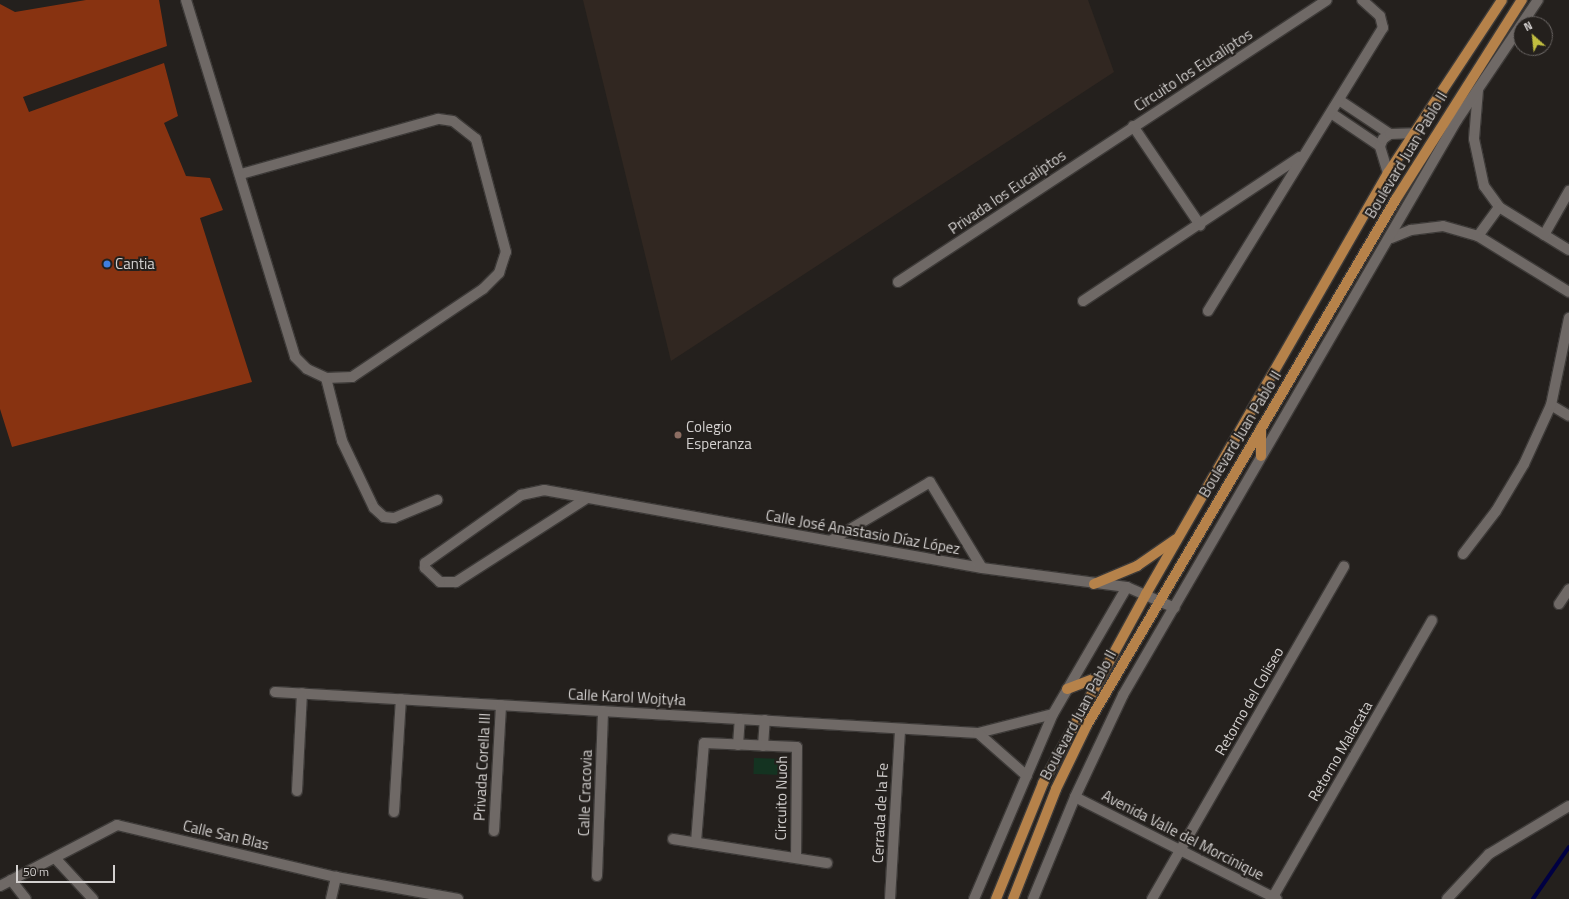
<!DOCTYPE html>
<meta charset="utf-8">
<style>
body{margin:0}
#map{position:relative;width:1569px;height:899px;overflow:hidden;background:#24201d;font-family:"Titillium Web",sans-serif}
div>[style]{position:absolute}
.built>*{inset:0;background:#312721}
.green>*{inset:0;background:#143321;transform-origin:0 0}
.stream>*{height:4px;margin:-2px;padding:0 2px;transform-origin:2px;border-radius:2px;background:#000043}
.building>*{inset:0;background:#831}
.roads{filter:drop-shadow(1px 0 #3d3a38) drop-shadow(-1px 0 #3d3a38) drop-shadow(0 1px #3d3a38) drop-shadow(0 -1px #3d3a38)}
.minor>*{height:10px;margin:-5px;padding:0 5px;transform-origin:5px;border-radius:5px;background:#6f6966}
.major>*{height:10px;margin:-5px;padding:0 5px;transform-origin:5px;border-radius:5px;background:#b6824a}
.dots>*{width:11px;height:11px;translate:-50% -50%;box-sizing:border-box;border:2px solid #24201d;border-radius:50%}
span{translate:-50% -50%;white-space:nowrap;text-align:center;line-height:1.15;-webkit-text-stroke:4px #24201d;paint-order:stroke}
.street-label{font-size:15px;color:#d3d0cf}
.poi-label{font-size:15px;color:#d3d0cf}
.left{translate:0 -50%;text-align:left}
.north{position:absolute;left:1513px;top:16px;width:40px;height:40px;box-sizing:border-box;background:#24201d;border:1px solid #6a6664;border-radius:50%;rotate:333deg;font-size:11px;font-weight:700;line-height:16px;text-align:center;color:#d3d0cf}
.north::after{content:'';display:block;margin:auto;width:14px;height:18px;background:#c1be40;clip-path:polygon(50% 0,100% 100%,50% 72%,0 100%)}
.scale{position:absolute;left:16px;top:865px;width:99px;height:18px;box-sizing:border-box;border:2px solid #d3d0cf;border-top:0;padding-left:5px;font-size:12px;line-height:14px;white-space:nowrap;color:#d3d0cf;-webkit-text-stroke:3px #24201d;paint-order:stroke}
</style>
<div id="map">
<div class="built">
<div style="clip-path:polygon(583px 0,1088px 0,1114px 72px,671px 361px)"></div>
</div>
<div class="green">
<div style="left:754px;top:758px;width:35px;height:16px;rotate:2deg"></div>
</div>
<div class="stream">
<div style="left:1533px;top:899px;width:63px;rotate:-55.3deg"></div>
</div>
<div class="building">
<div style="clip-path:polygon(86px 0,159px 0,167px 46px,23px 97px,29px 112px,164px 63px,178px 116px,164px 123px,186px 176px,210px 178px,223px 210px,200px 218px,252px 382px,12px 447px,0 409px,0 4px,15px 12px)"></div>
</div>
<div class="roads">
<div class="minor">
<div style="left:186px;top:0;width:373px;rotate:73deg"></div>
<div style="left:295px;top:357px;width:17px;rotate:45deg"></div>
<div style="left:307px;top:369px;width:21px;rotate:25deg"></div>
<div style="left:326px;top:378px;width:26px;rotate:-2deg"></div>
<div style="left:352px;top:377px;width:158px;rotate:-33.9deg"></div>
<div style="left:483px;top:289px;width:23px;rotate:-45deg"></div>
<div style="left:499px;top:273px;width:22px;rotate:-72deg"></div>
<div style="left:506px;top:252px;width:117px;rotate:-104.9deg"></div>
<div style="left:476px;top:139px;width:29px;rotate:-142deg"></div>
<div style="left:453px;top:121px;width:15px;rotate:-172deg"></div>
<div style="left:438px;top:119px;width:205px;rotate:164.4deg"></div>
<div style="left:1478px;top:90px;width:49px;rotate:94.7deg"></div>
<div style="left:1474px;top:139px;width:48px;rotate:78deg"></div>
<div style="left:1484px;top:186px;width:26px;rotate:54deg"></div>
<div style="left:1499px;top:207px;width:82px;rotate:31.6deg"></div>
<div style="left:1339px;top:100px;width:61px;rotate:33.7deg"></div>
<div style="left:1331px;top:113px;width:59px;rotate:34deg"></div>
<div style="left:1133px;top:126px;width:120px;rotate:55.9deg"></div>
<div style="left:1388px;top:173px;width:28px;rotate:-107deg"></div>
<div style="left:1380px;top:146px;width:8px;rotate:-67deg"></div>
<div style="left:1383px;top:139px;width:9px;rotate:-36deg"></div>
<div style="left:1390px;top:134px;width:25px;rotate:-2deg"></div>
<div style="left:1544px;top:235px;width:51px;rotate:-60.4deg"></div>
<div style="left:1478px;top:236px;width:36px;rotate:-54deg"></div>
<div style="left:1391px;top:238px;width:22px;rotate:-22deg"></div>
<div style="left:1411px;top:230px;width:32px;rotate:-7deg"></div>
<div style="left:1443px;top:226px;width:36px;rotate:16deg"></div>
<div style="left:1478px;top:236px;width:107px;rotate:31.6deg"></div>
<div style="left:898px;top:282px;width:513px;rotate:-33.32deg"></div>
<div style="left:1083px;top:301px;width:260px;rotate:-33.6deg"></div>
<div style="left:1208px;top:311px;width:333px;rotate:-58.3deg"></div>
<div style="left:1383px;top:28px;width:12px;rotate:-104deg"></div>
<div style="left:1380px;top:16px;width:24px;rotate:-138deg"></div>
<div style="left:326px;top:378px;width:65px;rotate:75.7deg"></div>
<div style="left:342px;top:441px;width:74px;rotate:64.5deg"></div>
<div style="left:374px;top:508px;width:13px;rotate:42deg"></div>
<div style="left:384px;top:517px;width:10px;rotate:6deg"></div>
<div style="left:394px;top:518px;width:47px;rotate:-22.7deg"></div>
<div style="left:1551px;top:405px;width:21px;rotate:31deg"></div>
<div style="left:587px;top:498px;width:156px;rotate:147.3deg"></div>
<div style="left:456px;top:582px;width:16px;rotate:180deg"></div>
<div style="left:440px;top:582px;width:21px;rotate:-137deg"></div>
<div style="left:425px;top:568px;width:5px;rotate:-90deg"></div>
<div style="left:425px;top:563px;width:118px;rotate:-35.3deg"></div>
<div style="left:521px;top:495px;width:24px;rotate:-12deg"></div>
<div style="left:544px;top:490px;width:445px;rotate:10.1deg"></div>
<div style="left:982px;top:568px;width:146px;rotate:7.5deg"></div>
<div style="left:1127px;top:587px;width:52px;rotate:23.6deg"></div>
<div style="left:830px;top:541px;width:116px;rotate:-30.5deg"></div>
<div style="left:930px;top:482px;width:100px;rotate:58.8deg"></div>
<div style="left:1463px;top:554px;width:54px;rotate:-52.5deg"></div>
<div style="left:1496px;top:511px;width:55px;rotate:-59.2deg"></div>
<div style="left:1524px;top:464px;width:65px;rotate:-65.4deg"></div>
<div style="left:1551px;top:405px;width:89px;rotate:-78.3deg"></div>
<div style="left:1559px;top:604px;width:18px;rotate:-56deg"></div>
<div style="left:275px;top:692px;width:704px;rotate:3.34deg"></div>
<div style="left:978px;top:733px;width:77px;rotate:-14.2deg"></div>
<div style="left:978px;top:733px;width:65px;rotate:41.3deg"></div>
<div style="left:738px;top:745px;width:26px;rotate:-86deg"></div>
<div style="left:763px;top:746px;width:26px;rotate:-86deg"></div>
<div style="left:297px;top:791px;width:98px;rotate:-87.1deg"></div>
<div style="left:1075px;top:797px;width:226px;rotate:26.8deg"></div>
<div style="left:394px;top:812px;width:113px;rotate:-86.5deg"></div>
<div style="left:494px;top:831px;width:126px;rotate:-86.8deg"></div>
<div style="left:673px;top:839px;width:156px;rotate:8.9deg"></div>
<div style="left:696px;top:842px;width:99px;rotate:-85.4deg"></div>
<div style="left:704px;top:743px;width:93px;rotate:2.5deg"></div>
<div style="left:797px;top:747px;width:111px;rotate:90.5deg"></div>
<div style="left:55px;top:858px;width:56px;rotate:47.2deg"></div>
<div style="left:597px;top:876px;width:165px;rotate:-87.9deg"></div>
<div style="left:11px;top:880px;width:24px;rotate:52deg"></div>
<div style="left:0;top:886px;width:132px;rotate:-27.5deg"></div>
<div style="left:117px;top:825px;width:225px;rotate:13.4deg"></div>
<div style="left:336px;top:877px;width:124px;rotate:10.2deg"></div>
<div style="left:1273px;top:897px;width:319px;rotate:-60.1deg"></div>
<div style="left:331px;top:899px;width:23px;rotate:-77deg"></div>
<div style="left:890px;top:899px;width:170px;rotate:-86.6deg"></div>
<div style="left:974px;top:899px;width:201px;rotate:-66.9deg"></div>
<div style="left:1053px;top:714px;width:147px;rotate:-59.8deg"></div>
<div style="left:1033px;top:899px;width:110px;rotate:-67.6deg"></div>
<div style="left:1075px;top:797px;width:113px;rotate:-64.8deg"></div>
<div style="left:1123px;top:695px;width:665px;rotate:-59.85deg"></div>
<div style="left:1457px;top:120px;width:145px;rotate:-56deg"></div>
<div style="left:1152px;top:899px;width:384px;rotate:-60deg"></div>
<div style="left:1447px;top:899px;width:62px;rotate:-47deg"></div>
<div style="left:1489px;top:854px;width:93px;rotate:-31deg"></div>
</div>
<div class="major">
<div style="left:1261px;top:428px;width:28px;rotate:90deg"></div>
<div style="left:1094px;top:584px;width:47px;rotate:-22.7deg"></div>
<div style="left:1137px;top:566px;width:47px;rotate:-34.7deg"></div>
<div style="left:1067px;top:689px;width:36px;rotate:-21deg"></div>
<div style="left:996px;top:899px;width:125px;rotate:-67.9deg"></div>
<div style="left:1043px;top:783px;width:215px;rotate:-61.4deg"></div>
<div style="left:1146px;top:594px;width:486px;rotate:-60.1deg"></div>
<div style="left:1388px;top:173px;width:207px;rotate:-56.6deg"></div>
<div style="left:1013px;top:899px;width:118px;rotate:-68.6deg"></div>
<div style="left:1056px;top:789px;width:71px;rotate:-64.2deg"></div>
<div style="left:1087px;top:725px;width:610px;rotate:-59.57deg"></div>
<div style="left:1396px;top:199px;width:236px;rotate:-57.7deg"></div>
</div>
</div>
<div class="dots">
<div style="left:107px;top:264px;background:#3f7fe0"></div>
<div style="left:678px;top:435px;background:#8d6e63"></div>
</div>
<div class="street-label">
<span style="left:1193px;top:70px;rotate:-33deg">Circuito los Eucaliptos</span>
<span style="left:1406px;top:155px;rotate:-59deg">Boulevard Juan Pablo II</span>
<span style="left:1007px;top:192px;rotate:-34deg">Privada los Eucaliptos</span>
<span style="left:1240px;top:434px;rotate:-59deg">Boulevard Juan Pablo II</span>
<span style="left:863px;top:532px;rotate:10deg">Calle José Anastasio Díaz López</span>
<span style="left:627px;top:697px;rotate:3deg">Calle Karol Wojtyła</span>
<span style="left:1249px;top:701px;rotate:-60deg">Retorno del Coliseo</span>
<span style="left:1078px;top:715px;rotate:-62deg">Boulevard Juan Pablo II</span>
<span style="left:1340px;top:751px;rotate:-60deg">Retorno Malacata</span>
<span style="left:482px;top:767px;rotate:-87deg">Privada Corella III</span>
<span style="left:585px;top:793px;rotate:-88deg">Calle Cracovia</span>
<span style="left:781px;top:798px;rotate:-89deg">Circuito Nuoh</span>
<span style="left:880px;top:813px;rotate:-87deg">Cerrada de la Fe</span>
<span style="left:226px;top:835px;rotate:13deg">Calle San Blas</span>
<span style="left:1183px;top:835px;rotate:27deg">Avenida Valle del Morcinique</span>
</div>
<div class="poi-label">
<span class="left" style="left:115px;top:264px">Cantia</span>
<span class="left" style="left:686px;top:435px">Colegio<br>Esperanza</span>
</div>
<div class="north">N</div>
<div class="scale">50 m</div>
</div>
